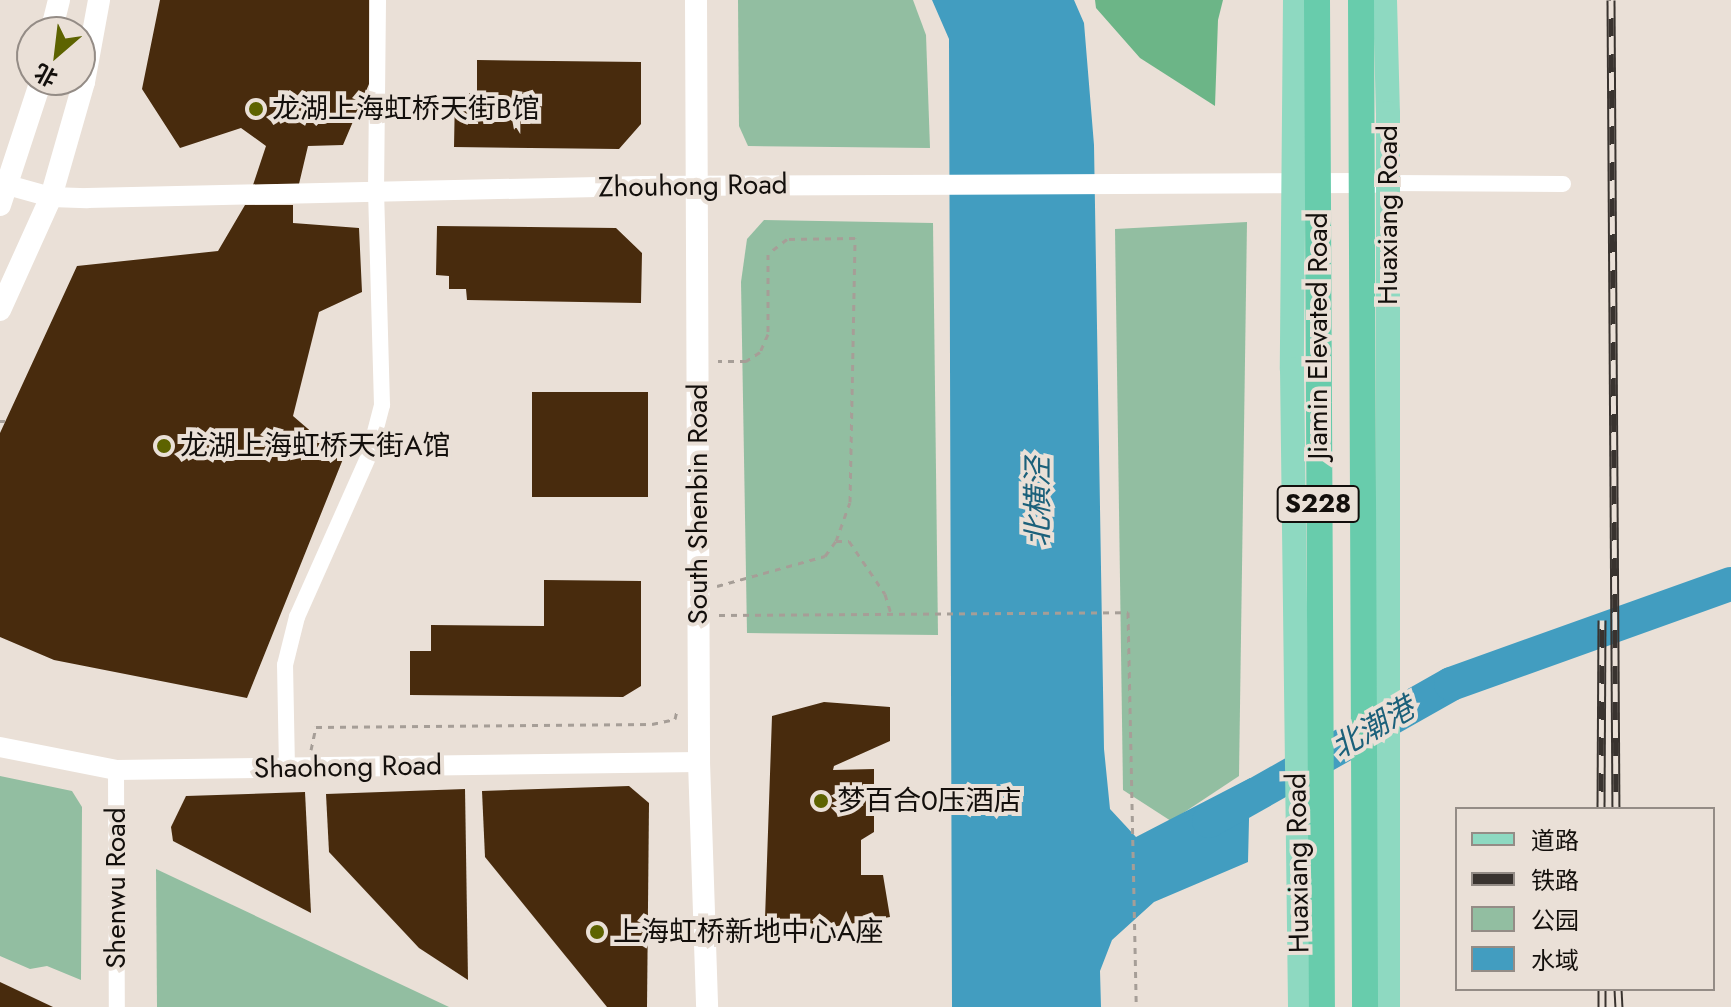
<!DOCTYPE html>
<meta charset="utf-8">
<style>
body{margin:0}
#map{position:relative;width:1731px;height:1007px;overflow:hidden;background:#eae0d7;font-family:Jost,"Noto Sans SC",sans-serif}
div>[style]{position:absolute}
.green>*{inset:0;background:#92bea1}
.forest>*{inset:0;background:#6cb587}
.water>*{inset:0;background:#429dc0}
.river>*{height:34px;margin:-17px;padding:0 17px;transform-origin:17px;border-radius:17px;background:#429dc0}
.building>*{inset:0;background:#482b0d;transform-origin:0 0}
.path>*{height:3px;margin-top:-1.5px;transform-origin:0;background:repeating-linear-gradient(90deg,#a69e97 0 6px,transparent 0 12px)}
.minor>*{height:16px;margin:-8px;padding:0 8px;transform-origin:8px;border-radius:8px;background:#fff}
.tertiary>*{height:20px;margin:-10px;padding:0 10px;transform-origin:10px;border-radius:10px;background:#fff}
.secondary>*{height:22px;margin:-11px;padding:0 11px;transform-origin:11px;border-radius:11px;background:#fff}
.primary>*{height:24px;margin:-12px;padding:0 12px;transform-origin:12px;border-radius:12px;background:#8ed9c1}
.trunk>*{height:26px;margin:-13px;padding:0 13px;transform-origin:13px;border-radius:13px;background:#68ccac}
.rail>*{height:9px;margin-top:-4.5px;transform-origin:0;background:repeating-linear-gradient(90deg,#eae0d7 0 18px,#39332f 0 36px);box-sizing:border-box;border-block:2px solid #39332f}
.dots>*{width:22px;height:22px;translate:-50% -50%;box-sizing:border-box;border:4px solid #eae0d7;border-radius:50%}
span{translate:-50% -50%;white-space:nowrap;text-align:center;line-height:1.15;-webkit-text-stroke:8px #eae0d7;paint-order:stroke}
.shield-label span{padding:2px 6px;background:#eae0d7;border:2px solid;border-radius:6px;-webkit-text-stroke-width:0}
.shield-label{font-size:26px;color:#130f0c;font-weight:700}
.poi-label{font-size:28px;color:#130f0c}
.left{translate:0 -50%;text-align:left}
.street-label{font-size:28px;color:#130f0c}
.water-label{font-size:30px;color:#1b607a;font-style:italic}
.legend{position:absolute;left:1455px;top:807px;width:260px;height:184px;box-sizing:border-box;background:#eae0d7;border:2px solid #948c86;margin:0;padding:10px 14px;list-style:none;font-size:24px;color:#130f0c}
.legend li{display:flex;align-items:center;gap:16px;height:40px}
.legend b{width:40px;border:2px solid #948c86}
.north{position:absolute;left:16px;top:16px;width:80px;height:80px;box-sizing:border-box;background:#eae0d7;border:2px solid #948c86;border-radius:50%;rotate:208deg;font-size:22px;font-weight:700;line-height:32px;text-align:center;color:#130f0c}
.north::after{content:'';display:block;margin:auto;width:28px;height:36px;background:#5d6300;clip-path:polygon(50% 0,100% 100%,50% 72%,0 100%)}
</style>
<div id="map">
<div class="green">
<div style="clip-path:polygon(738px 0,913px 0,926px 35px,930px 148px,748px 146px,739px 126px)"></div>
<div style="clip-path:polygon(764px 220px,933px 223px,938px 635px,747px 633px,741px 282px,747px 239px)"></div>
<div style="clip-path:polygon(1247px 222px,1239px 776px,1171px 821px,1123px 790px,1115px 229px)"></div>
<div style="clip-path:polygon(0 776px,72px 791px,82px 807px,81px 980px,47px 966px,30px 969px,0 956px)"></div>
<div style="clip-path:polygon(156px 869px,449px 1007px,157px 1007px)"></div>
</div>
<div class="forest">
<div style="clip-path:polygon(1095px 0,1223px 0,1218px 20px,1215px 106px,1140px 58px,1096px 8px)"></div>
</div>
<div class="water">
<div style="clip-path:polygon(932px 0,1074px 0,1084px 23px,1094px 145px,1104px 749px,1110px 809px,1136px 837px,1250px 778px,1248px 862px,1154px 902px,1112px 940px,1100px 971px,1101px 1007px,952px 1007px,949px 39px)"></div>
</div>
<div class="river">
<div style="left:1209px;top:821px;width:278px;rotate:-29.5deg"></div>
<div style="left:1451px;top:684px;width:297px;rotate:-19.7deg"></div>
</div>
<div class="building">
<div style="clip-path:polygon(160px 0,369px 0,369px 84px,343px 145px,308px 146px,299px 184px,253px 185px,266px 146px,241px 128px,180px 148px,142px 89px)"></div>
<div style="clip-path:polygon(477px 60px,641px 62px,641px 124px,619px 149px,454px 147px,455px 93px,477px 93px)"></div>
<div style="clip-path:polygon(245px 205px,293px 205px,293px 223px,359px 228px,362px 292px,319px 312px,293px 416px,343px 459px,247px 698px,54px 660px,0 637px,0 433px,77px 266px,218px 251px)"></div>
<div style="clip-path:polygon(437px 226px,616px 228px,642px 253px,641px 303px,467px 300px,466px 289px,449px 289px,449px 276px,436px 275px)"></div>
<div style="left:532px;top:392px;width:116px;height:105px"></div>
<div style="clip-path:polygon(544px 580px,641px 581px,641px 686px,623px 697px,410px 695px,410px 651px,431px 651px,431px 625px,544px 626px)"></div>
<div style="clip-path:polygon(824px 702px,890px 707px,890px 741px,834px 766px,833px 770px,874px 769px,874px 832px,861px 840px,861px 875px,883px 875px,890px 917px,820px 929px,765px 919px,772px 716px)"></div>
<div style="clip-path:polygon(629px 786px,649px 803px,647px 1007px,607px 1007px,485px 857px,482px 791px)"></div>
<div style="clip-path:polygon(465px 789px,468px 980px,419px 948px,329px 852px,326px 794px)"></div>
<div style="clip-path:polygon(305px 792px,311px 913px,173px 841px,171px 827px,186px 796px)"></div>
<div style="clip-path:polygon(0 982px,53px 1007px,0 1007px)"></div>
</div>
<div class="path">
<div style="left:0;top:421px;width:5px"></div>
<div style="left:836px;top:541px;width:13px"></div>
<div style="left:849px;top:541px;width:64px;rotate:55.8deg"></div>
<div style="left:885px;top:594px;width:21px;rotate:73deg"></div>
<div style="left:717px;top:586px;width:112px;rotate:-15.5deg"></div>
<div style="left:825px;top:556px;width:19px;rotate:-54deg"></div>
<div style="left:836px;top:541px;width:41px;rotate:-70.3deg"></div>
<div style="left:850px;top:502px;width:264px;rotate:-88.9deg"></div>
<div style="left:855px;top:238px;width:68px;rotate:179.2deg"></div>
<div style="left:787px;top:239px;width:24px;rotate:142deg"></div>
<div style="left:768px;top:254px;width:80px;rotate:90deg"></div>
<div style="left:768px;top:334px;width:20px;rotate:114deg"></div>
<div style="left:760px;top:352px;width:17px;rotate:147deg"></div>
<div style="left:746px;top:361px;width:28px;rotate:180deg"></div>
<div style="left:719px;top:615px;width:409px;rotate:-0.4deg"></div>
<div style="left:1128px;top:612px;width:395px;rotate:88.8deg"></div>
<div style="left:311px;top:750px;width:24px;rotate:-78deg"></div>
<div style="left:316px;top:727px;width:336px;rotate:-0.5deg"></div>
<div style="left:652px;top:724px;width:24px;rotate:-12deg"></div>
<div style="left:675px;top:719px;width:9px;rotate:-77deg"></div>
</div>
<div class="minor">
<div style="left:1388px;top:183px;width:175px;rotate:0.3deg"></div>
<div style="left:287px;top:768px;width:103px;rotate:-91.1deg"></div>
<div style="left:285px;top:665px;width:49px;rotate:-76deg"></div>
<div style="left:297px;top:617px;width:177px;rotate:-66deg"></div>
<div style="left:369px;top:455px;width:52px;rotate:-75.4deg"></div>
<div style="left:382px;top:405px;width:213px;rotate:-91.6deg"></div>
<div style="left:376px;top:192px;width:192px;rotate:-89.4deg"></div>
<div style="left:116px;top:770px;width:237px;rotate:89.8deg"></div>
</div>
<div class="tertiary">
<div style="left:0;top:183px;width:53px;rotate:15.4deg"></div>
<div style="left:51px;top:197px;width:36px;rotate:2deg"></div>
<div style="left:87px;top:198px;width:556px;rotate:-1.24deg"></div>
<div style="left:643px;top:186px;width:731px;rotate:-0.24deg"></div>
<div style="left:0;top:747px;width:118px;rotate:11.2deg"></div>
<div style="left:116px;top:770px;width:583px;rotate:-0.79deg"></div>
</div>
<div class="secondary">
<div style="left:696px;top:0;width:762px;rotate:89.77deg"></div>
<div style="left:699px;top:762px;width:245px;rotate:88.1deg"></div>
<div style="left:51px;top:32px;width:33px;rotate:-76deg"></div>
<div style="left:0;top:205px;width:132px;rotate:-71.8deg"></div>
<div style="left:0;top:310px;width:124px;rotate:-65.7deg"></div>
<div style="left:51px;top:197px;width:120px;rotate:-74deg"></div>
<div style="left:84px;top:82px;width:83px;rotate:-79.6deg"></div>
</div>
<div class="primary">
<div style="left:1295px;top:0;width:369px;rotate:90.5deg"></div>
<div style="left:1292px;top:369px;width:638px;rotate:89.28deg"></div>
<div style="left:1385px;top:0;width:113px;rotate:88.5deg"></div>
<div style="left:1388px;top:113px;width:894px;rotate:90deg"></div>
</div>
<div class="trunk">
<div style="left:1317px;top:0;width:1007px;rotate:89.72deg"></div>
<div style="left:1361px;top:0;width:1007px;rotate:89.77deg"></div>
</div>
<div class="rail">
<div style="left:1611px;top:0;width:809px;rotate:89.65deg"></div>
<div style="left:1601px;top:809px;width:189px;rotate:-89.7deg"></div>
<div style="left:1602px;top:989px;width:18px;rotate:90deg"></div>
<div style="left:1618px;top:989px;width:18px;rotate:87deg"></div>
</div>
<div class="dots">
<div style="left:256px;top:109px;background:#5d6300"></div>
<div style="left:164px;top:446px;background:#5d6300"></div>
<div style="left:821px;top:801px;background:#5d6300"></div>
<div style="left:597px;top:932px;background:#5d6300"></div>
</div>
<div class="shield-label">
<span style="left:1318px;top:504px">S228</span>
</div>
<div class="poi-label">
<span class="left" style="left:272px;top:109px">龙湖上海虹桥天街B馆</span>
<span class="left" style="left:180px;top:446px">龙湖上海虹桥天街A馆</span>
<span class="left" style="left:837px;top:801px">梦百合0压酒店</span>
<span class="left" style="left:613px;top:932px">上海虹桥新地中心A座</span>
</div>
<div class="street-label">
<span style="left:693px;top:186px;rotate:-1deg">Zhouhong Road</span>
<span style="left:1388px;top:215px;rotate:-90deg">Huaxiang Road</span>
<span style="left:1318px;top:336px;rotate:-90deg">Jiamin Elevated Road</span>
<span style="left:698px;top:504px;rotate:-90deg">South Shenbin Road</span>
<span style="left:348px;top:767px;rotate:-1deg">Shaohong Road</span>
<span style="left:1298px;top:863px;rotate:-91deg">Huaxiang Road</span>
<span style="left:116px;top:888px;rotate:-90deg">Shenwu Road</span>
</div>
<div class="water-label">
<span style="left:1038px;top:502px;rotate:-90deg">北横泾</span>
<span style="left:1373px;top:728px;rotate:-30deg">北潮港</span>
</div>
<ul class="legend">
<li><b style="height:10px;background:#8ed9c1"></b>道路</li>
<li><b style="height:10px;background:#39332f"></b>铁路</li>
<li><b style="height:22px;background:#92bea1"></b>公园</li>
<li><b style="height:22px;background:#429dc0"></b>水域</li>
</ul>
<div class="north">北</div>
</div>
